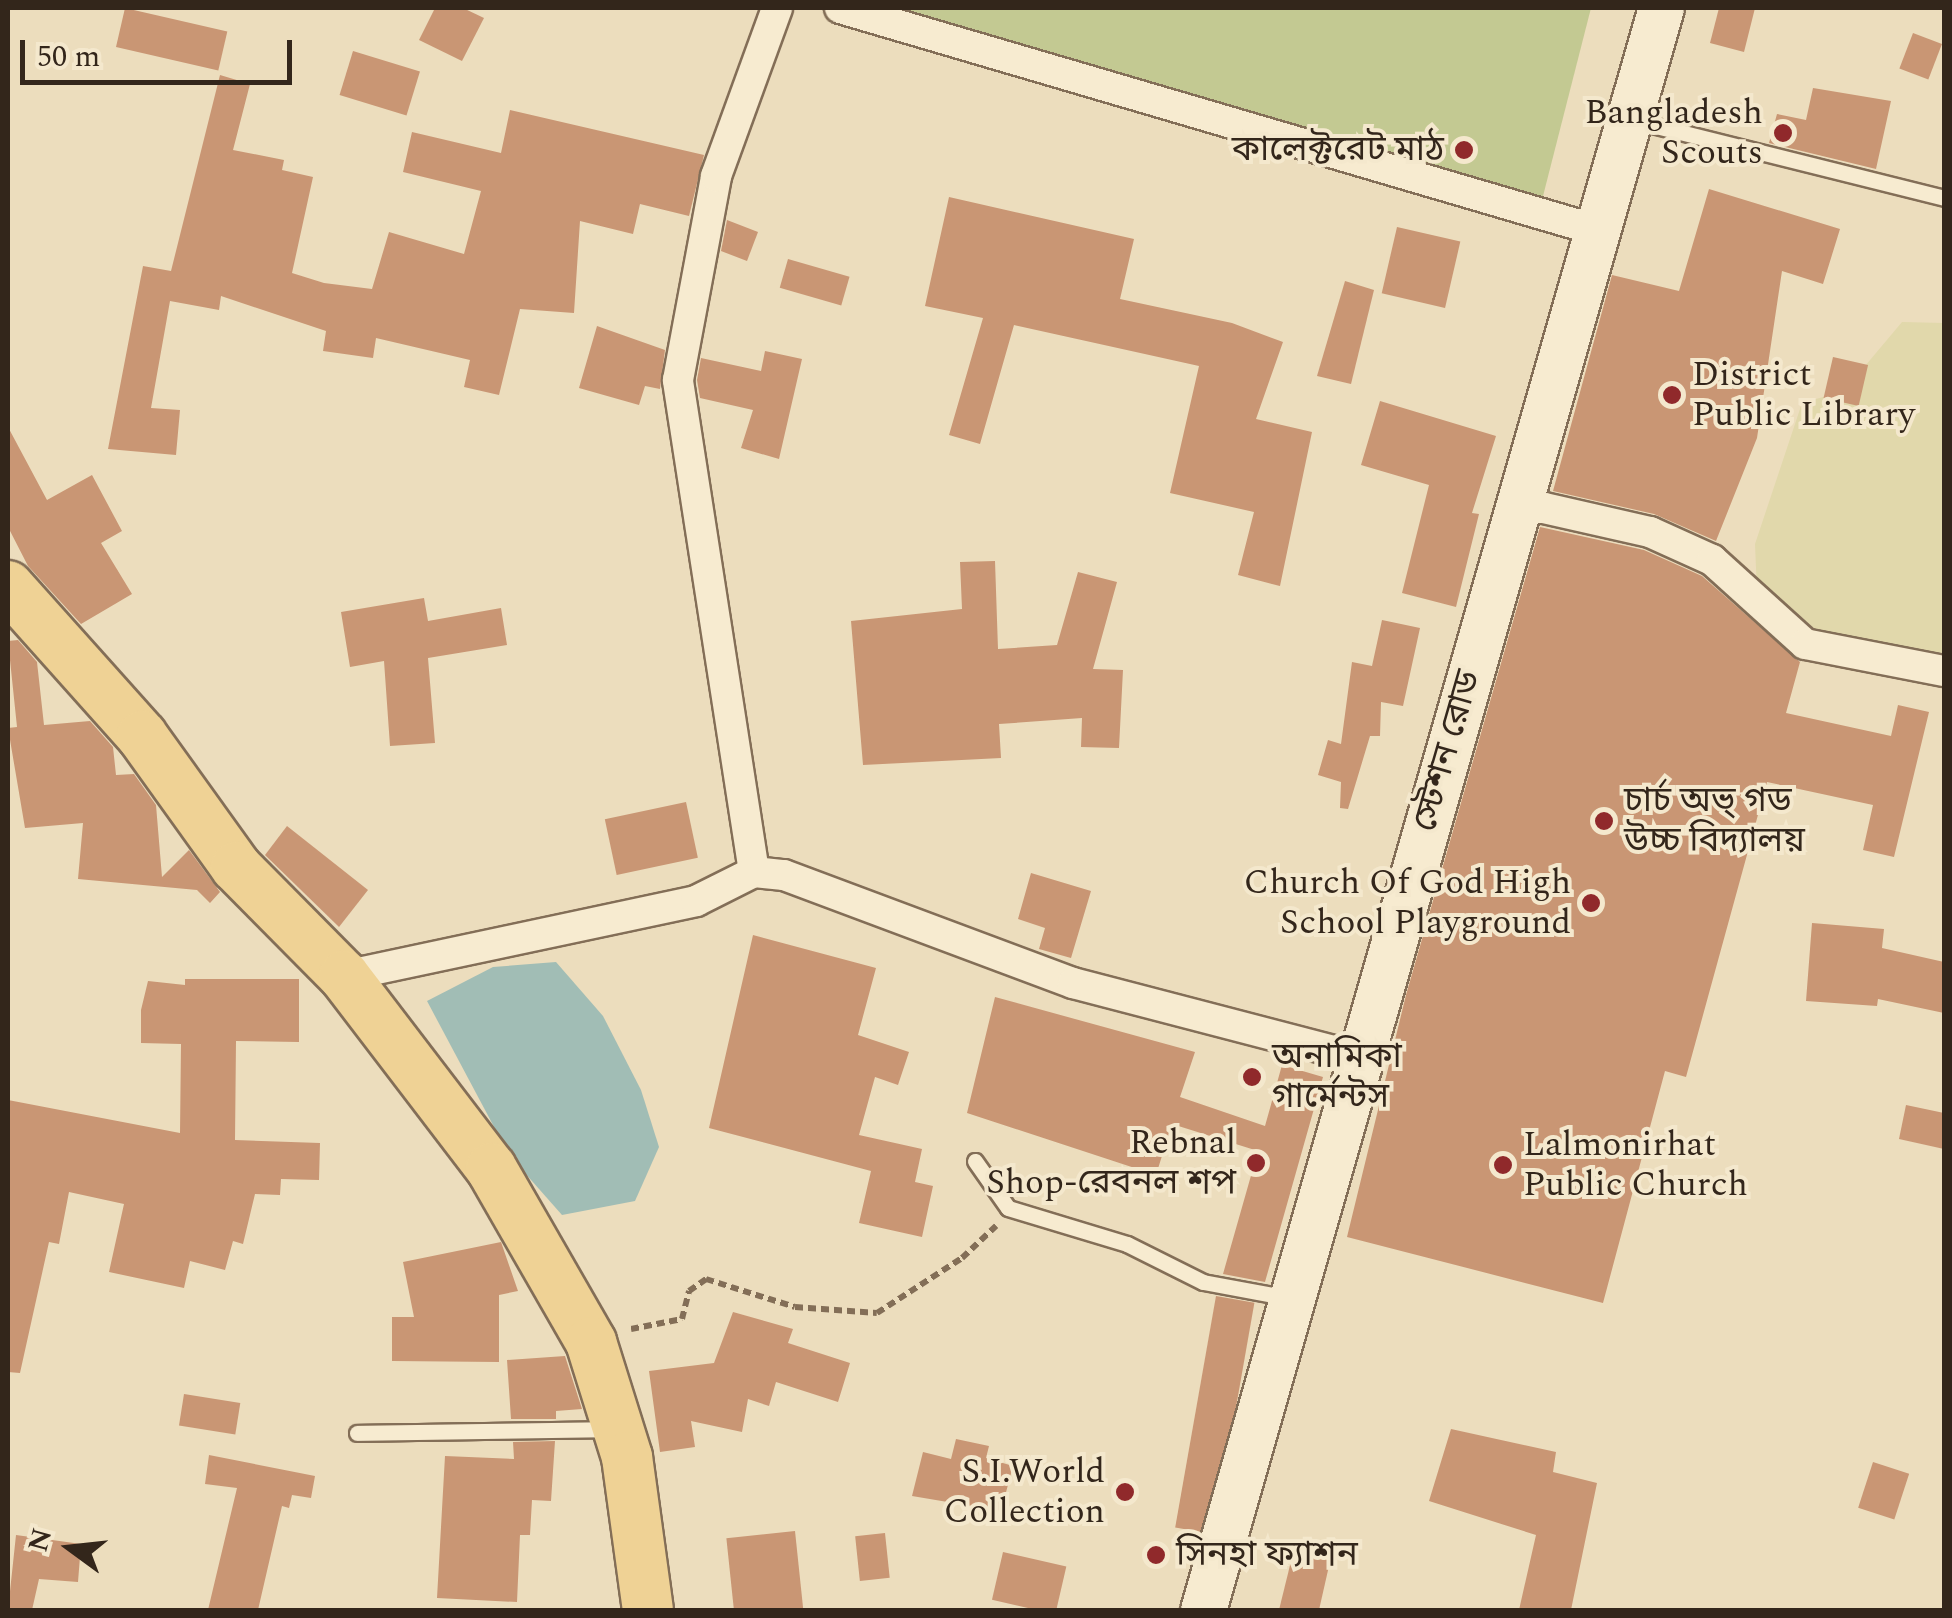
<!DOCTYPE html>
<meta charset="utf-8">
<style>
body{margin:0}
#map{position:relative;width:1952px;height:1618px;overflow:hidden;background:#ecddbd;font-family:Spectral,"Noto Sans Bengali",serif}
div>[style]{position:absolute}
.farmland>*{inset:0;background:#e1d8ab}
.green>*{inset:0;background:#c3c992}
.water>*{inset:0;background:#a1bdb5}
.building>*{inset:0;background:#c99674;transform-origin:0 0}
.path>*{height:6px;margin-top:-3px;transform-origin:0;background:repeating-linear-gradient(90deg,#836e57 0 8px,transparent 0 13px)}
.roads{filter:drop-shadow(2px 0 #836e57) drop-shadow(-2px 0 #836e57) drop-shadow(0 2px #836e57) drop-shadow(0 -2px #836e57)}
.service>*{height:15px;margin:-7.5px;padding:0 7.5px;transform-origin:7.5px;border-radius:7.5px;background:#f7ebd0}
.minor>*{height:30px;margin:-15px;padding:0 15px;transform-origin:15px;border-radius:15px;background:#f7ebd0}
.secondary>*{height:45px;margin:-22.5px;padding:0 22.5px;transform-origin:22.5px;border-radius:22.5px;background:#f7ebd0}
.primary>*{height:50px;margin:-25px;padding:0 25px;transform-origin:25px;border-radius:25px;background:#efd295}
.dots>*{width:28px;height:28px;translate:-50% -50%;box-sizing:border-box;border:5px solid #f4e8cd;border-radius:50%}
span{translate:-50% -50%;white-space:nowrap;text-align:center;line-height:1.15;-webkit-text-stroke:8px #f4e8cd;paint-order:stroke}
.poi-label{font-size:35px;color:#33261b}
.right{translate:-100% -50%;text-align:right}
.left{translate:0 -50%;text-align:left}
.street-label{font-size:35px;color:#33261b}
.frame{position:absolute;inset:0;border:10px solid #33261b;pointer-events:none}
.north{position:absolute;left:20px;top:1498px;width:100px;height:100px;-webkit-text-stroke:8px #f4e8cd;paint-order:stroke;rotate:285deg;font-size:28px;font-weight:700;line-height:40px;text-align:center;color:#33261b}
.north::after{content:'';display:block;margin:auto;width:35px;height:45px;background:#33261b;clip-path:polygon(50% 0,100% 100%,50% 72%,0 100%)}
.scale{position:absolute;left:20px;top:40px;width:272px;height:45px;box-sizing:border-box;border:5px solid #33261b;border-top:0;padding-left:12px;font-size:30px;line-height:35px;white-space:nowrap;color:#33261b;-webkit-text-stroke:8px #f4e8cd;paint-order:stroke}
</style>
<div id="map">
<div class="farmland">
<div style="clip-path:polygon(1902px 322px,1944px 323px,1944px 659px,1782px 626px,1757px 592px,1755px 544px,1802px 403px,1844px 391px)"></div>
</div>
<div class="green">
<div style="clip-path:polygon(898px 8px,1591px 8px,1542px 200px)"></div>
</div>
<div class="water">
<div style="clip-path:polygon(556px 962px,603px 1016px,641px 1090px,659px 1147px,635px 1201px,562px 1215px,509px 1155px,427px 1001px,493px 967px)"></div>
</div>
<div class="building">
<div style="left:125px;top:8px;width:105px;height:40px;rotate:13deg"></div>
<div style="clip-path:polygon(435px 8px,463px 8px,484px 18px,462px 61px,419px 40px)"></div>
<div style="clip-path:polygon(1719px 8px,1755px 8px,1744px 52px,1710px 43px)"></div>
<div style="left:1913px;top:33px;width:31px;height:38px;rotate:21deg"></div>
<div style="left:353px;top:51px;width:70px;height:46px;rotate:17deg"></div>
<div style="clip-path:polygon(220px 75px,250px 84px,233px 150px,284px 160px,282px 170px,313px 177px,292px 273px,324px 283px,372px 289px,389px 232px,464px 254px,481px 191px,403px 172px,412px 132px,501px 153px,510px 110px,704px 155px,689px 216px,640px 204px,633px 234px,580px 221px,574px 313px,520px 309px,499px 395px,464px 387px,470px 360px,376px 338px,373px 358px,323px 351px,326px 331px,221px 296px,219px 310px,170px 301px,151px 408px,180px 410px,176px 455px,108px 449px,143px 266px,171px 271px)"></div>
<div style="clip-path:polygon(1813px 88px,1891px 101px,1876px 169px,1769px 143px,1777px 114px,1806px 120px)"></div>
<div style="clip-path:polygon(1709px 189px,1840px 229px,1823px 284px,1782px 271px,1757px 438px,1716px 541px,1654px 514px,1553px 491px,1612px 275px,1679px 291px)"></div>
<div style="clip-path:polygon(949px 197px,1134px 239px,1120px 299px,1232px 323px,1283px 342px,1256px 419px,1312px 432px,1280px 586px,1238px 575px,1254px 512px,1170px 493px,1199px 366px,1014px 325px,980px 444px,949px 435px,983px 318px,925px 306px)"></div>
<div style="clip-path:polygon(727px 220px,758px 232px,747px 261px,721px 251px)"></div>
<div style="left:1397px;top:227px;width:65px;height:68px;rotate:13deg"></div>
<div style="left:788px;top:259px;width:64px;height:30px;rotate:16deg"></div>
<div style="clip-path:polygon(1345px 281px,1374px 290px,1351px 384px,1317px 376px)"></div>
<div style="clip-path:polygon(597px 326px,665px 350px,660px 389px,645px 386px,639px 405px,579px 388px)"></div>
<div style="clip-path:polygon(765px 351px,802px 359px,779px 459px,741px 448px,753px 410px,700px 398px,697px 380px,701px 358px,761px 371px)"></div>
<div style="left:1833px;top:357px;width:36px;height:42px;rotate:13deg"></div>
<div style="clip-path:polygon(1380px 401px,1496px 436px,1472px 513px,1479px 514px,1456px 607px,1402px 593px,1429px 485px,1361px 465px)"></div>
<div style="clip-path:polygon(8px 427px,47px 500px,92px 475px,122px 531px,101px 543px,132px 594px,81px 624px,28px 566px,8px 527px)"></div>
<div style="clip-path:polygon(1540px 527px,1644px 550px,1702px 576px,1800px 662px,1786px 713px,1891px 736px,1898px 705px,1929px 712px,1894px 857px,1863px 850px,1873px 805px,1767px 782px,1686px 1077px,1665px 1071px,1603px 1303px,1347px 1237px,1406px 995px)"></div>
<div style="clip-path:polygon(995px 561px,998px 649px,1057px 645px,1078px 572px,1117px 582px,1093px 669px,1123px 670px,1119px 748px,1081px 747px,1082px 718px,999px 724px,1001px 758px,863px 765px,851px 621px,962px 609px,960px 562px)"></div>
<div style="clip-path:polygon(424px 598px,428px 621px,501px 608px,507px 645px,428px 658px,435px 743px,390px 746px,384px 661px,350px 667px,341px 612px)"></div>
<div style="clip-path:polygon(1382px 620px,1420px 628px,1403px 706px,1381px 702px,1380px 736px,1370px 736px,1348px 809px,1340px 808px,1341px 782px,1318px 775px,1328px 740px,1341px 744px,1352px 662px,1372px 666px)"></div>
<div style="clip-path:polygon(18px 640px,37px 662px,44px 725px,90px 721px,113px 747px,116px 775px,134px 774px,156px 805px,162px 877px,189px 850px,220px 892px,210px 903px,197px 890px,78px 879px,83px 823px,25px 828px,8px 728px,17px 727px,8px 641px)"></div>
<div style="left:686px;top:802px;width:57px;height:83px;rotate:78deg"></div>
<div style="clip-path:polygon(287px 826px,368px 890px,339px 927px,265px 855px)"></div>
<div style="clip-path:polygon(1031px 873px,1091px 891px,1071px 958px,1039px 949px,1045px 928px,1018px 919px)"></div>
<div style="clip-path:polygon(1812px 923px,1884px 929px,1882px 948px,1944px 962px,1944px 1013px,1878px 999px,1877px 1006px,1806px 1001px)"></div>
<div style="clip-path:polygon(753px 935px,876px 968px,858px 1035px,909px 1052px,898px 1085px,875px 1077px,859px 1135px,922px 1149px,915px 1182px,933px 1186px,922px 1237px,859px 1223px,871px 1171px,709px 1128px)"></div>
<div style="clip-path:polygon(185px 979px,299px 979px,299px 1042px,236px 1041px,235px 1140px,320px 1143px,319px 1180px,281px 1179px,280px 1195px,255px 1194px,243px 1244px,233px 1241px,225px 1270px,190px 1261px,184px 1288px,109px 1272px,124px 1204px,69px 1192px,59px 1244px,49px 1242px,20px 1373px,8px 1372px,8px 1100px,180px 1133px,181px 1044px,141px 1043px,141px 1010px,148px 981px,185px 985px)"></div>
<div style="clip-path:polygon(995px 997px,1195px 1052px,1180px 1097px,1265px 1126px,1282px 1065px,1323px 1077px,1265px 1282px,1223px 1274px,1258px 1151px,1172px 1124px,1156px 1175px,967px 1113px)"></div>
<div style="clip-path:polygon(1906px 1105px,1944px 1113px,1944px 1149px,1899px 1139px)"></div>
<div style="clip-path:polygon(501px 1242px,518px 1291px,499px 1295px,499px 1362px,392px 1361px,392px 1317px,414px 1317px,403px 1262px)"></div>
<div style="left:1216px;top:1296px;width:39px;height:235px;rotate:10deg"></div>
<div style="clip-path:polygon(733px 1312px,793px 1329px,788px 1343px,850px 1363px,838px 1402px,776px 1382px,769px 1406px,748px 1399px,742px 1432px,691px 1421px,695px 1447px,660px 1452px,649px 1371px,714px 1363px)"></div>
<div style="clip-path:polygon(565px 1356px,582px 1409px,556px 1411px,556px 1419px,511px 1419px,507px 1360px)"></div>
<div style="left:184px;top:1394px;width:57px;height:32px;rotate:9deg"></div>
<div style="clip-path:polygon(1451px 1429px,1556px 1452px,1553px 1472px,1597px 1483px,1571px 1610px,1519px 1610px,1536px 1535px,1429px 1501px)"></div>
<div style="clip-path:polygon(956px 1439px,989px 1446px,986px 1458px,1013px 1466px,1001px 1511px,912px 1496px,923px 1452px,951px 1459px)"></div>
<div style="clip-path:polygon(555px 1441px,551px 1501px,532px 1500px,530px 1535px,520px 1535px,517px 1602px,437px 1598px,445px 1456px,514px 1459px,513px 1442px)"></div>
<div style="clip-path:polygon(209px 1455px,315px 1476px,311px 1498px,292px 1495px,289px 1508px,282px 1506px,258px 1610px,208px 1610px,237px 1488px,205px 1484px)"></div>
<div style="left:1873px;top:1462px;width:38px;height:48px;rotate:18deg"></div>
<div style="left:795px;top:1531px;width:79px;height:69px;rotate:84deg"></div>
<div style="left:885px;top:1533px;width:45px;height:30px;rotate:84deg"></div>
<div style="clip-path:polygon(16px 1535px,81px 1544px,78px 1582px,39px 1579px,32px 1610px,8px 1610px)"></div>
<div style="clip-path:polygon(1294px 1549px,1331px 1557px,1319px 1610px,1279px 1610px)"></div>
<div style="left:1003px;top:1552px;width:65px;height:49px;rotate:13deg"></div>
</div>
<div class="path">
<div style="left:631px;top:1329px;width:52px;rotate:-11.1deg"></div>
<div style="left:682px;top:1319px;width:29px;rotate:-76deg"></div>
<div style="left:689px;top:1291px;width:21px;rotate:-35deg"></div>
<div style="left:706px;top:1279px;width:93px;rotate:17.5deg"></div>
<div style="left:795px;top:1307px;width:82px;rotate:4.2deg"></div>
<div style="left:877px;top:1313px;width:101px;rotate:-32.9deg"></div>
<div style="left:962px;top:1258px;width:47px;rotate:-43.3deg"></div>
</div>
<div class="roads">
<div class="service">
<div style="left:1632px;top:120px;width:322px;rotate:14deg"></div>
<div style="left:975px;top:1161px;width:57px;rotate:54.9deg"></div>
<div style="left:1008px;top:1208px;width:124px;rotate:16.8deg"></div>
<div style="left:1127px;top:1244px;width:85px;rotate:26.6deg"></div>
<div style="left:1203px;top:1282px;width:87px;rotate:10.5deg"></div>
<div style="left:357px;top:1433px;width:254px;rotate:-0.9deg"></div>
</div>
<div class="minor">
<div style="left:840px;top:8px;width:788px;rotate:16.36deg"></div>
<div style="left:1515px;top:508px;width:29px"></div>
<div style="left:1544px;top:508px;width:109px;rotate:12.8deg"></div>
<div style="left:1650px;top:532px;width:68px;rotate:24.3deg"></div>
<div style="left:1712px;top:560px;width:125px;rotate:42.1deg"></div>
<div style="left:1805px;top:644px;width:142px;rotate:11deg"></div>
<div style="left:754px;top:872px;width:498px;rotate:-98.8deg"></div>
<div style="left:678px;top:380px;width:208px;rotate:-79.4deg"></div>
<div style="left:716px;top:176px;width:179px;rotate:-70deg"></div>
<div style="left:344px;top:976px;width:360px;rotate:-12deg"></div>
<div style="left:696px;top:901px;width:65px;rotate:-26.6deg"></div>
<div style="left:754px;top:872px;width:30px;rotate:6deg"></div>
<div style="left:784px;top:875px;width:309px;rotate:20.5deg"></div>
<div style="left:1073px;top:983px;width:298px;rotate:14.6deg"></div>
</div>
<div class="secondary">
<div style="left:1203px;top:1610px;width:1666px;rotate:-74.05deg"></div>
</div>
<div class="primary">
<div style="left:8px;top:586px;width:201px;rotate:48.2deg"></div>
<div style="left:142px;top:736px;width:161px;rotate:54.3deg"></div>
<div style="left:236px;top:867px;width:153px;rotate:45.3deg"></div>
<div style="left:344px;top:976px;width:242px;rotate:52.6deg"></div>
<div style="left:491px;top:1168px;width:201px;rotate:60.1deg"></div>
<div style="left:591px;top:1342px;width:121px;rotate:72.6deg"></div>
<div style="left:627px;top:1457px;width:154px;rotate:82.2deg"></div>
</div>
</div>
<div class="dots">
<div style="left:1783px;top:133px;background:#90292b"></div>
<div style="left:1464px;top:150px;background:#90292b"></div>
<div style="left:1672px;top:395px;background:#90292b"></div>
<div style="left:1604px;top:821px;background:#90292b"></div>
<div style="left:1591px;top:903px;background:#90292b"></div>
<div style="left:1252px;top:1077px;background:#90292b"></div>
<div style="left:1256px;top:1163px;background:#90292b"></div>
<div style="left:1503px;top:1165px;background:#90292b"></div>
<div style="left:1125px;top:1492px;background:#90292b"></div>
<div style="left:1156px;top:1555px;background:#90292b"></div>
</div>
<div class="poi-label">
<span class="right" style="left:1763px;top:133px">Bangladesh<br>Scouts</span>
<span class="right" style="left:1444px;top:150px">কালেক্টরেট মাঠ</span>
<span class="left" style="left:1692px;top:395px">District<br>Public Library</span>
<span class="left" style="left:1624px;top:821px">চার্চ অভ্ গড<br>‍উচ্চ বিদ্যালয়</span>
<span class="right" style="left:1571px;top:903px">Church Of God High<br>School Playground</span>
<span class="left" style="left:1272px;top:1077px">অনামিকা<br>গার্মেন্টস</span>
<span class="right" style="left:1236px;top:1163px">Rebnal<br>Shop-রেবনল শপ</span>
<span class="left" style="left:1523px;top:1165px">Lalmonirhat<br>Public Church</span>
<span class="right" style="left:1105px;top:1492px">S.I.World<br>Collection</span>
<span class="left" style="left:1176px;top:1555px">সিনহা ফ্যাশন</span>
</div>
<div class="street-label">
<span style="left:1447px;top:751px;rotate:-74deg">স্টেশন রোড</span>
</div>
<div class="frame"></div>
<div class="north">N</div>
<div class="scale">50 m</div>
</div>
